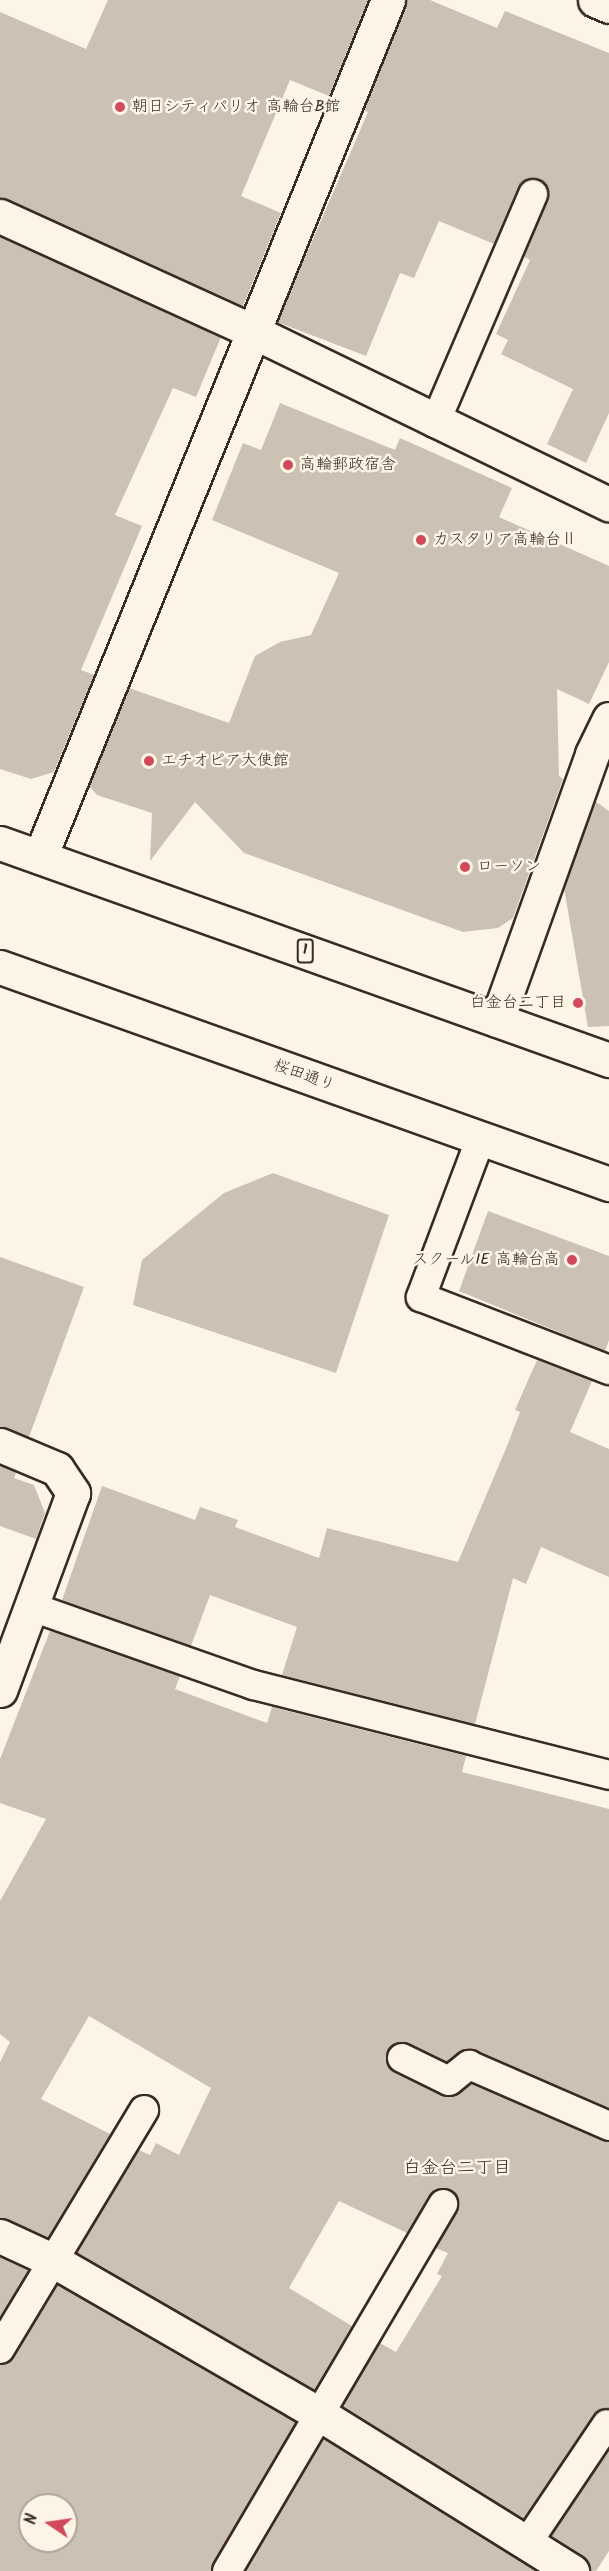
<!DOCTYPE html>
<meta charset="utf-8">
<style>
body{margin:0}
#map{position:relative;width:609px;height:2571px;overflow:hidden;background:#fcf5e5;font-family:Kalam,"Klee One",sans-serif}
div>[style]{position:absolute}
.building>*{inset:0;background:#ccc2b3}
.roads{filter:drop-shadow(2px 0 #3b2a1e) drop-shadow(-2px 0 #3b2a1e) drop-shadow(0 2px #3b2a1e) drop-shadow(0 -2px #3b2a1e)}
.lane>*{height:28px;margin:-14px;padding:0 14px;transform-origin:14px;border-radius:14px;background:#fcf5e5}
.street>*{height:33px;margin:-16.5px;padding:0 16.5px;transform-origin:16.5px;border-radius:16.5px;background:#fcf5e5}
.secondary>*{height:33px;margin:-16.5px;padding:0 16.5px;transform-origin:16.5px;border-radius:16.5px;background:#fcf5e5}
.highway>*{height:33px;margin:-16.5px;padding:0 16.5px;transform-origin:16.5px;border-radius:16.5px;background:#fcf5e5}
.dots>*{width:16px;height:16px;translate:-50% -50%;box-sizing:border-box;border:3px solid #fcf5e5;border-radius:50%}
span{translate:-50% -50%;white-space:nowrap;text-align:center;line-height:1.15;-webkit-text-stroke:5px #fcf5e5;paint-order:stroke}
.shield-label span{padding:2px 4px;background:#fcf5e5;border:2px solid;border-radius:4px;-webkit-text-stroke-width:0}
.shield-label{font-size:15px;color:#3b2a1e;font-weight:700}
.poi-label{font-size:16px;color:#3b2a1e}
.left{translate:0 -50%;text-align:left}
.right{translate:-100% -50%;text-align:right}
.street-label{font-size:16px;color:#3b2a1e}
.neighbourhood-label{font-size:18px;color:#3b2a1e}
.north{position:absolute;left:18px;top:2493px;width:60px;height:60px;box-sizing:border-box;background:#fcf5e5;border:2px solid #afa495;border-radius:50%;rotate:283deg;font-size:16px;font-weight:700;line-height:24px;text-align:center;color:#3b2a1e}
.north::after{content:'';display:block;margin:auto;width:21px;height:27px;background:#d1495b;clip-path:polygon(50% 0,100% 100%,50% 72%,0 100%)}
</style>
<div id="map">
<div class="building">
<div style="clip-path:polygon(108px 0,368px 0,329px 96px,290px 80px,241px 196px,281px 213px,243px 306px,0 198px,0 12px,86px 49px)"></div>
<div style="clip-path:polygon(406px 0,430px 0,497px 28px,505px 11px,609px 53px,609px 413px,586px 463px,547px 444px,573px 389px,501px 354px,508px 340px,496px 334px,530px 260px,524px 257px,548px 200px,549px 191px,540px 179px,530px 178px,518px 187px,494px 244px,439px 221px,414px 278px,400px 273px,366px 356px,277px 322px,368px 112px,363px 110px)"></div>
<div style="clip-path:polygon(0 237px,221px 337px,196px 397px,173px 388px,115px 515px,142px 526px,81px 670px,94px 675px,54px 772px,31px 779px,0 769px)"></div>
<div style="clip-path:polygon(280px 403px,395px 450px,400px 438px,512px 488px,499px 517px,609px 566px,609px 662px,589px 704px,557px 689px,559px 776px,563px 779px,513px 918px,498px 928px,463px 932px,244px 853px,195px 802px,150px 861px,152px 813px,97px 795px,89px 786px,129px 688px,229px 723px,255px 656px,280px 642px,311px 635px,339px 573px,212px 520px,243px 443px,261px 450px)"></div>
<div style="clip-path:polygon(595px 801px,609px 811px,609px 1026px,588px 1027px,564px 888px)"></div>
<div style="clip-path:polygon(273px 1173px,389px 1215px,336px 1373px,133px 1305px,142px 1260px,224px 1193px)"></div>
<div style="clip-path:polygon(488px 1211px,609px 1256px,609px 1340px,605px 1351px,459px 1291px)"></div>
<div style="clip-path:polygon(0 1257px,84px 1287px,29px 1437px,0 1427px)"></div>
<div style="clip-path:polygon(537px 1360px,592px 1381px,570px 1432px,609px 1449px,609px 1577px,541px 1547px,526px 1584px,513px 1578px,475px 1724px,282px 1675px,297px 1627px,210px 1595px,191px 1646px,62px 1600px,102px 1486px,195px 1520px,200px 1507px,238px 1520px,235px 1527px,319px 1558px,327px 1528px,458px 1562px,507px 1446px,520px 1412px,515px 1410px)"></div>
<div style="clip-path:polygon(0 1465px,16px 1472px,14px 1478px,34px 1485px,45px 1513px,36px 1539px,0 1526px)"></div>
<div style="clip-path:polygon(50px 1631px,180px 1676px,175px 1689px,267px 1723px,272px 1707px,466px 1756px,462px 1772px,609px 1809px,609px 2108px,475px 2050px,466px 2049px,447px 2062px,400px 2042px,392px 2045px,386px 2059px,395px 2073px,442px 2096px,451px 2097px,472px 2084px,609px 2142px,609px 2408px,593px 2415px,523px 2519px,343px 2406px,380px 2343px,396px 2352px,442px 2276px,437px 2274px,448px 2253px,436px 2248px,459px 2205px,451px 2190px,435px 2189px,429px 2195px,407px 2233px,339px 2201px,289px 2288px,352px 2326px,315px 2390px,77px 2253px,139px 2150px,150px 2155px,156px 2143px,179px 2155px,211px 2088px,89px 2016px,41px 2099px,110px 2134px,48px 2238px,0 2218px,0 2062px,10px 2042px,0 2034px,0 1901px,46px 1819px,0 1803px,0 1759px)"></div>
<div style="clip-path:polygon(0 2257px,28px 2270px,0 2317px)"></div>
<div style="clip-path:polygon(evenodd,58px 2285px,296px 2422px,211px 2571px,0 2571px,0 2365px,14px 2358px,58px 2285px,30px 2505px,66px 2505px,66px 2541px,30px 2541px,30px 2505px)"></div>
<div style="clip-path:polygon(324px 2439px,537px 2571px,246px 2571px)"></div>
<div style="clip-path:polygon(609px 2451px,609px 2551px,596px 2571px,591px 2571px,582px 2555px,551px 2536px)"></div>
</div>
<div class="roads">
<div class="lane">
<div style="left:435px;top:423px;width:249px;rotate:-66.8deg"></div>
<div style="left:480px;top:1140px;width:168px;rotate:110.6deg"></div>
<div style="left:421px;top:1297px;width:202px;rotate:21.2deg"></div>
<div style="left:32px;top:1607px;width:235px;rotate:19.4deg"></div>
<div style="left:254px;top:1685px;width:366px;rotate:14.2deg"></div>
<div style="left:402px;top:2058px;width:52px;rotate:26.1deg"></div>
<div style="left:449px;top:2081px;width:26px;rotate:-39deg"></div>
<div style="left:469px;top:2065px;width:153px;rotate:23.5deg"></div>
<div style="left:0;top:2349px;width:279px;rotate:-58.9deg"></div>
<div style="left:527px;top:2543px;width:143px;rotate:-56.1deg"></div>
<div style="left:227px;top:2571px;width:426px;rotate:-59.5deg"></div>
</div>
<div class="street">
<div style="left:0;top:216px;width:277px;rotate:24.5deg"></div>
<div style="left:252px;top:331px;width:397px;rotate:25.9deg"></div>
<div style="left:40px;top:857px;width:925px;rotate:-67.9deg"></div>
<div style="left:497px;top:1020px;width:282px;rotate:-70.3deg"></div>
<div style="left:592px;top:754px;width:39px;rotate:-64deg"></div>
<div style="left:0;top:1445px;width:62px;rotate:22.8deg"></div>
<div style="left:57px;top:1469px;width:29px;rotate:56deg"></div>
<div style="left:73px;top:1493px;width:210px;rotate:110.3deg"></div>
<div style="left:0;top:2236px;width:60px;rotate:24.8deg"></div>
<div style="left:54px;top:2261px;width:314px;rotate:30deg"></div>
<div style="left:326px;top:2418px;width:290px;rotate:31.9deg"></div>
</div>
<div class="secondary">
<div style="left:595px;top:0;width:15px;rotate:23deg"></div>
</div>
<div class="highway">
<div style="left:0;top:843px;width:647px;rotate:19.61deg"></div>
<div style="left:0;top:967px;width:647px;rotate:19.61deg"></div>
</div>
</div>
<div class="dots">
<div style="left:120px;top:107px;background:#d1495b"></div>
<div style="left:288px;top:465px;background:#d1495b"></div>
<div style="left:421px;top:540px;background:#d1495b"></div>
<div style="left:149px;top:761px;background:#d1495b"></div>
<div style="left:465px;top:867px;background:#d1495b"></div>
<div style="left:578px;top:1003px;background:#d1495b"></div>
<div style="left:572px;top:1260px;background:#d1495b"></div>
</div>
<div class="shield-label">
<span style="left:305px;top:951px">1</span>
</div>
<div class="poi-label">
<span class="left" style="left:132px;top:107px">朝日シティパリオ 高輪台B館</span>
<span class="left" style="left:300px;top:465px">高輪郵政宿舎</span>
<span class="left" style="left:433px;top:540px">カスタリア高輪台Ⅱ</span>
<span class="left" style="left:161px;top:761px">エチオピア大使館</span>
<span class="left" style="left:477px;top:867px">ローソン</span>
<span class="right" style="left:566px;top:1003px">白金台二丁目</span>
<span class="right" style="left:560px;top:1260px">スクールIE 高輪台高</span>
</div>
<div class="street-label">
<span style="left:304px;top:1076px;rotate:20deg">桜田通り</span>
</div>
<div class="neighbourhood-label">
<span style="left:457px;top:2169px">白金台二丁目</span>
</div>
<div class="north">N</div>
</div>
